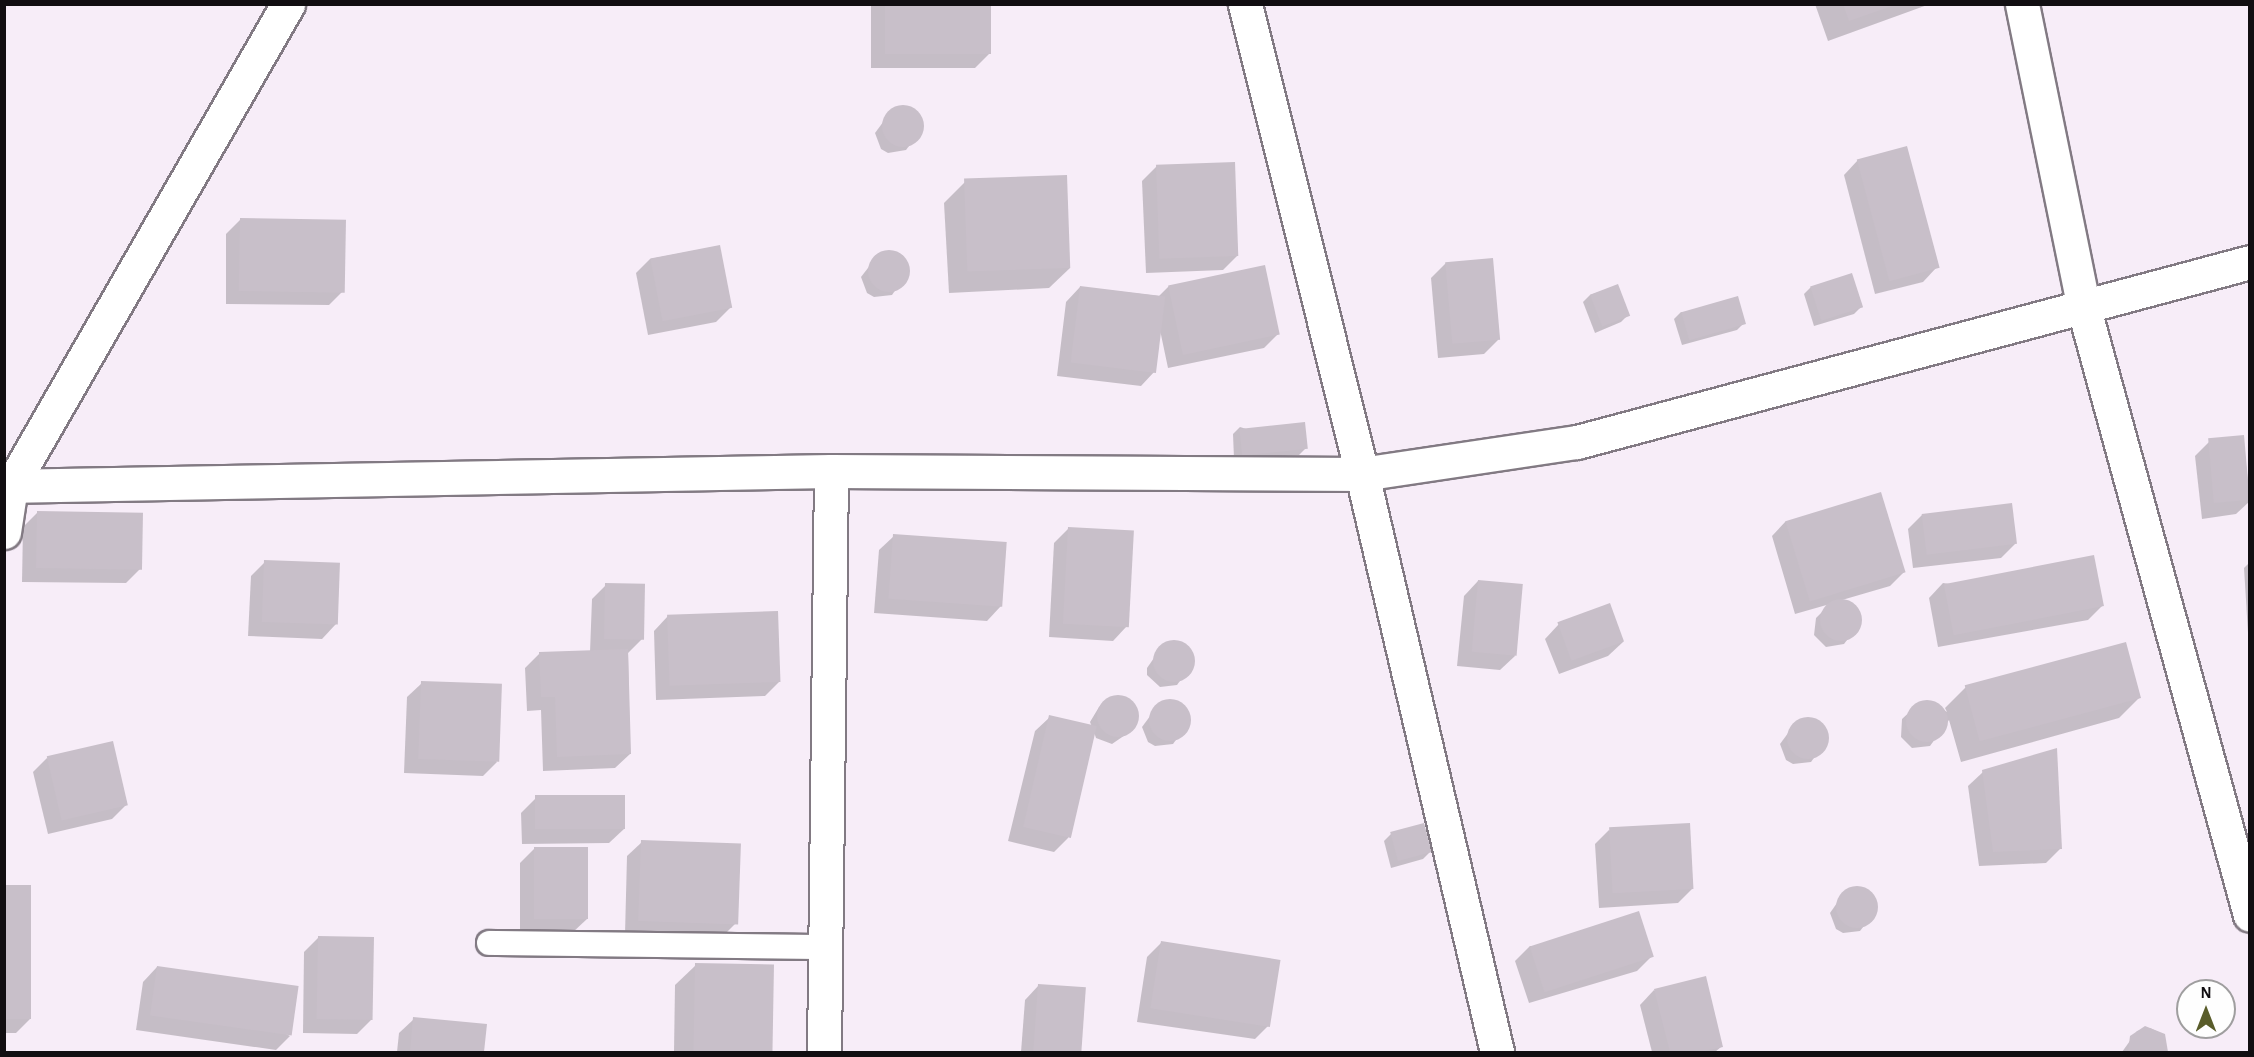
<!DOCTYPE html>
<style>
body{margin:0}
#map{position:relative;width:2254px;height:1057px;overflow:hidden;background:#f7edf8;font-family:"Alegreya Sans",sans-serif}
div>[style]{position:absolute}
.shadow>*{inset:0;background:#0003}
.building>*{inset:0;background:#c8bfc9;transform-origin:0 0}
.round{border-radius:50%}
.roads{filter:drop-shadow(2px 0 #827a83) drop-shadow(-2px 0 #827a83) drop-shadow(0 2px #827a83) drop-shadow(0 -2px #827a83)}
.lane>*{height:24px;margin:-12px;padding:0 12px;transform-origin:12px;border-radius:12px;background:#fff}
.street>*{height:33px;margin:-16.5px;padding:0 16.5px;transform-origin:16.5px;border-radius:16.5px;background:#fff}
span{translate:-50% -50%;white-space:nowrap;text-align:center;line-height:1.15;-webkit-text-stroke:4.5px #fefefe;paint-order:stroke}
.frame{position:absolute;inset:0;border:6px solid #110e11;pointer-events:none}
.north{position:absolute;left:2176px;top:979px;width:60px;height:60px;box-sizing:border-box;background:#fefefe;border:2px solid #9f9e9f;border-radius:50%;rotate:0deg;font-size:16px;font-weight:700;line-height:24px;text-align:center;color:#110e11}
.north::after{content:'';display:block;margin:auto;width:21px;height:27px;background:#595c2a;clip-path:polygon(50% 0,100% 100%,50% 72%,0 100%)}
</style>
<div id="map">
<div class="shadow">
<div style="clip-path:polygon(871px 4px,990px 4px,990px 53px,975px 68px,871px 68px)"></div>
<div style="clip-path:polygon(1815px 4px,1930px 4px,1828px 41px)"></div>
<div style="clip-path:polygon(904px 107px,918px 115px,922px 129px,906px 150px,888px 153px,881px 149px,875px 133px,892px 110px)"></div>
<div style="clip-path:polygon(1858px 160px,1937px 267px,1923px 282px,1875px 294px,1844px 175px)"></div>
<div style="clip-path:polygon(1157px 166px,1238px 255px,1223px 270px,1146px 273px,1142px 181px)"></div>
<div style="clip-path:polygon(965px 182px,1070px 268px,1049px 288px,949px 293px,944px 203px)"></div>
<div style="clip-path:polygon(241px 219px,343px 291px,329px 305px,226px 304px,226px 234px)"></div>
<div style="clip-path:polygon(719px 246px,731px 307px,716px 322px,648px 335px,636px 273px,650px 259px)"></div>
<div style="clip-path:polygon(890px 251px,904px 259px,908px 272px,892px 295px,874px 297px,867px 293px,861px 277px,878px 255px)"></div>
<div style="clip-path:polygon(1446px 263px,1498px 340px,1484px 354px,1438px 358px,1431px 278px)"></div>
<div style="clip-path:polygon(1169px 286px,1278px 334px,1264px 348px,1168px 368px,1160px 330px,1155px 371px,1141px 386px,1057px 376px,1066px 302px,1080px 287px,1159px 296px)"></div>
<div style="clip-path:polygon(1617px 286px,1628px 315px,1621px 322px,1595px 333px,1583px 302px,1590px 295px)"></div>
<div style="clip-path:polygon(1811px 287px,1861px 307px,1854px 314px,1814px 326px,1804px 294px)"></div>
<div style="clip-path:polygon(1681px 312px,1744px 323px,1737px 330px,1682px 345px,1674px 319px)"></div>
<div style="clip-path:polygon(1240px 427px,1306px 448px,1299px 455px,1234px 459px,1233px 434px)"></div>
<div style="clip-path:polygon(2243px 437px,2250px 501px,2236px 514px,2202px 519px,2195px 456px,2209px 442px)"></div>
<div style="clip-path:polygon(37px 513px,140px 569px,126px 583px,22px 582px,23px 527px)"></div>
<div style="clip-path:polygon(1923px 514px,2015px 544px,2001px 558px,1913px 568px,1908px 529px)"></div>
<div style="clip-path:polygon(1786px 521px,1904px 572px,1890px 586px,1842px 600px,1856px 609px,1860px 623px,1844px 644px,1826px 647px,1814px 635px,1816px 618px,1830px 604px,1795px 614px,1772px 536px)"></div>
<div style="clip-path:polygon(1068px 529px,1127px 626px,1113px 641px,1049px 637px,1054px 543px)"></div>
<div style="clip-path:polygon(894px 536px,1001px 606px,987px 621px,874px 613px,879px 550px)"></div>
<div style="clip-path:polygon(265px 562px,336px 624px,322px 639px,248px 636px,251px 576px)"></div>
<div style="clip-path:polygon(2250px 562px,2250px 649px,2249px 649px,2244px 568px)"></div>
<div style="clip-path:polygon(1478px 581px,1515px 656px,1500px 670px,1457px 666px,1464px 596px)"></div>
<div style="clip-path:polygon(1943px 583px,2102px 606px,2088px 620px,1938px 647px,1929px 598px)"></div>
<div style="clip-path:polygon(606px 585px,642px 639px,628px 653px,630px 754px,615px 768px,543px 771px,541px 710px,527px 711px,525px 668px,540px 653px,590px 652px,592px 599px)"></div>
<div style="clip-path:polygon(668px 616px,780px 681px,765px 696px,656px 700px,654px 631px)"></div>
<div style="clip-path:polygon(1559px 624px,1623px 642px,1608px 656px,1559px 674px,1545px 639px)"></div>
<div style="clip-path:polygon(1176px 642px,1189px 649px,1193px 663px,1177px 685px,1160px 687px,1147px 675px,1147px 668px,1163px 645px)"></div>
<div style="clip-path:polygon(422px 683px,497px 762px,483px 776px,404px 773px,407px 697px)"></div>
<div style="clip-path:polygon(1966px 687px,2140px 697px,2119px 718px,1961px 762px,1949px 720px,1930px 746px,1912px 748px,1901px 737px,1902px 719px,1916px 706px,1934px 703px,1947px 712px,1945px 708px)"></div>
<div style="clip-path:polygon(1119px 696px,1133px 704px,1137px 718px,1128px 733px,1112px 744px,1096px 738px,1094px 732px,1068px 838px,1054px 852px,1008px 841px,1035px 731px,1050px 717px,1092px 727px,1090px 722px,1099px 707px,1106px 700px)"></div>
<div style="clip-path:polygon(1172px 701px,1186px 708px,1189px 722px,1173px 744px,1155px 746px,1148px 742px,1142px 727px,1159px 704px)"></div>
<div style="clip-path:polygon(1810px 718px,1824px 726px,1827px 740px,1811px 762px,1793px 764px,1786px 760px,1780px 744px,1797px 721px)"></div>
<div style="clip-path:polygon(47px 758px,127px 804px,112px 819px,48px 834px,33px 772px)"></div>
<div style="clip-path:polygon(1983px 772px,2060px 849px,2046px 863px,1979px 866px,1968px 786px)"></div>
<div style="clip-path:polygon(536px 798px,624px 829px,609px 843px,522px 844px,521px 813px)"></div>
<div style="clip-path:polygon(1609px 830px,1693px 888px,1678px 903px,1599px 908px,1595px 844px)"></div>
<div style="clip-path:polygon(1391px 834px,1430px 852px,1423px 859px,1391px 868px,1384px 841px)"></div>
<div style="clip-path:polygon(642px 842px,736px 923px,722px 937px,625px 934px,627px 856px)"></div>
<div style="clip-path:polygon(534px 849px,587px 919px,572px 933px,520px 933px,520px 863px)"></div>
<div style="clip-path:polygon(4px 887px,31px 1018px,16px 1033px,4px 1033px)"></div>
<div style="clip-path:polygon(1859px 887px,1873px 895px,1877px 909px,1860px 931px,1843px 933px,1836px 929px,1830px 913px,1846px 890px)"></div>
<div style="clip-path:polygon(318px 938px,372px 1019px,357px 1034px,303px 1033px,304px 952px)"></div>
<div style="clip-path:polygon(1161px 943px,1270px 1024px,1255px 1039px,1137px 1022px,1147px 957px)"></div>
<div style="clip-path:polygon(1530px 946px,1652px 956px,1637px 971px,1529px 1003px,1515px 961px)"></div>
<div style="clip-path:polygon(696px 965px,772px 965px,771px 1052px,674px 1052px,675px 985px)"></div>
<div style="clip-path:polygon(157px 967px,290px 1036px,276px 1050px,136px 1030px,143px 982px)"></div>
<div style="clip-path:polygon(1039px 985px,1085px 988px,1080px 1052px,1021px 1052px,1025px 1000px)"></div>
<div style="clip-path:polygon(1654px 990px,1721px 1047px,1715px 1052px,1652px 1052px,1640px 1005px)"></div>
<div style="clip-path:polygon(414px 1019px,485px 1026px,482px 1052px,397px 1052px,399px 1033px)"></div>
<div style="clip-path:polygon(2150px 1028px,2164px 1035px,2166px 1052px,2122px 1052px,2137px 1031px)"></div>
</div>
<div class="building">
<div style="left:885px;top:4px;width:106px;height:50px"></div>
<div style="clip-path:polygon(1843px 4px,1895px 4px,1895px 5px,1849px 21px)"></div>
<div class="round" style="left:882px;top:105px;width:42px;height:42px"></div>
<div style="left:1907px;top:146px;width:126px;height:52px;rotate:75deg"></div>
<div style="left:1235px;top:162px;width:94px;height:79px;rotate:88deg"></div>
<div style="left:1067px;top:175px;width:93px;height:103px;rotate:88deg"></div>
<div style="left:240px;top:218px;width:106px;height:73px;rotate:1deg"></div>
<div style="left:720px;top:245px;width:64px;height:71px;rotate:79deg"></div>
<div class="round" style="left:868px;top:250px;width:42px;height:42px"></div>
<div style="left:1493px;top:258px;width:82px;height:48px;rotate:85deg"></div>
<div style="left:1265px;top:265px;width:71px;height:99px;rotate:78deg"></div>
<div style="left:1852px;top:273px;width:36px;height:44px;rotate:72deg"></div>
<div style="left:1618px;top:284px;width:34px;height:30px;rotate:69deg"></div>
<div style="left:1080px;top:286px;width:86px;height:77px;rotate:7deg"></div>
<div style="left:1738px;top:296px;width:29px;height:59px;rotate:74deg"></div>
<div style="left:1305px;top:422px;width:27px;height:66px;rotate:84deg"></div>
<div style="left:2244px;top:435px;width:65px;height:36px;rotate:85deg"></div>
<div style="left:1881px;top:492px;width:84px;height:100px;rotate:73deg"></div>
<div style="left:2012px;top:503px;width:41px;height:91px;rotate:83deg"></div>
<div style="left:37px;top:511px;width:106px;height:57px;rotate:1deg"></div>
<div style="left:1068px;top:527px;width:66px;height:97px;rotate:3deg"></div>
<div style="left:893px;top:534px;width:114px;height:65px;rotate:4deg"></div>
<div style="left:2094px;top:555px;width:52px;height:153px;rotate:79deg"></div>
<div style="left:264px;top:560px;width:76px;height:62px;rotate:2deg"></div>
<div style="left:1478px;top:580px;width:45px;height:72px;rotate:5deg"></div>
<div style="left:605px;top:583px;width:40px;height:56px;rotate:1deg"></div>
<div class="round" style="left:1820px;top:599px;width:42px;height:42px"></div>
<div style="left:1610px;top:603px;width:41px;height:56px;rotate:70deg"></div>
<div style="left:778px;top:611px;width:71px;height:111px;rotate:88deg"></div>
<div class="round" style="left:1153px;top:640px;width:42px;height:42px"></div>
<div style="left:2126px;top:642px;width:58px;height:167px;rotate:75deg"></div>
<div style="clip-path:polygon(628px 649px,631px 754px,557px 757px,555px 697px,541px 697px,539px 652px)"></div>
<div style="left:421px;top:681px;width:81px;height:78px;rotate:2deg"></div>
<div class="round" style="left:1097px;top:695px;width:42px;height:42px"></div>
<div class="round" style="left:1149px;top:699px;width:42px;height:42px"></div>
<div class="round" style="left:1906px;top:700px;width:42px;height:42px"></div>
<div style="left:1049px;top:715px;width:49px;height:115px;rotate:13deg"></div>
<div class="round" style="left:1787px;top:717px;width:42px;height:42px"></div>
<div style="left:113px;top:741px;width:66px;height:68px;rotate:77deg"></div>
<div style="clip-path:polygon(2057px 748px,2062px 849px,1993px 852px,1982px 770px)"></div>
<div style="left:625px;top:795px;width:34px;height:90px;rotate:90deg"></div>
<div style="left:1424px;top:823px;width:30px;height:35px;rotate:75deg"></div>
<div style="left:1690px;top:823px;width:66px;height:81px;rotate:87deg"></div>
<div style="left:641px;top:840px;width:100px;height:81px;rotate:2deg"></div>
<div style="left:534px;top:847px;width:54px;height:72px"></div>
<div style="left:31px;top:885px;width:134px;height:27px;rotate:90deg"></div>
<div class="round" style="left:1836px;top:886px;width:42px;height:42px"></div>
<div style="left:1639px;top:911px;width:48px;height:115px;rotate:72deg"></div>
<div style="left:318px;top:936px;width:56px;height:83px;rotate:1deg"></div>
<div style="left:1161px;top:941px;width:121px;height:68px;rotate:9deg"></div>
<div style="left:695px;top:963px;width:79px;height:89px;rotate:1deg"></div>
<div style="left:157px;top:966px;width:143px;height:50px;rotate:8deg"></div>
<div style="clip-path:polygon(1706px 976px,1723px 1047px,1700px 1052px,1670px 1052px,1654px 989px)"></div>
<div style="left:1038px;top:984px;width:48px;height:68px;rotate:4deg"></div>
<div style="clip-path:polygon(413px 1017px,487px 1024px,484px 1052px,410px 1052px)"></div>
<div style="clip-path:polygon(2145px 1026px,2165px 1034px,2168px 1052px,2128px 1052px,2130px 1036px)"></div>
</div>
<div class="roads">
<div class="lane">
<div style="left:489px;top:943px;width:336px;rotate:0.7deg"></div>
</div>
<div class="street">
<div style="left:1245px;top:4px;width:484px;rotate:76deg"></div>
<div style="left:1362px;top:474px;width:594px;rotate:76.85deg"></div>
<div style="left:2022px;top:4px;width:311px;rotate:78.5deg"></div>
<div style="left:2084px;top:309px;width:628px;rotate:74.68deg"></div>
<div style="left:4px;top:486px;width:827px;rotate:-1.04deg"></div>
<div style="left:831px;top:471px;width:531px;rotate:0.32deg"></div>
<div style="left:1362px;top:474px;width:217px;rotate:-8.5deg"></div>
<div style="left:1577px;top:442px;width:697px;rotate:-14.97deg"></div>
<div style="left:4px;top:532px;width:47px;rotate:-81.3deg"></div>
<div style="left:11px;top:486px;width:556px;rotate:-60.11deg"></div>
<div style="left:824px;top:1052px;width:581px;rotate:-89.31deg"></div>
</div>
</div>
<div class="frame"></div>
<div class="north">N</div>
</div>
